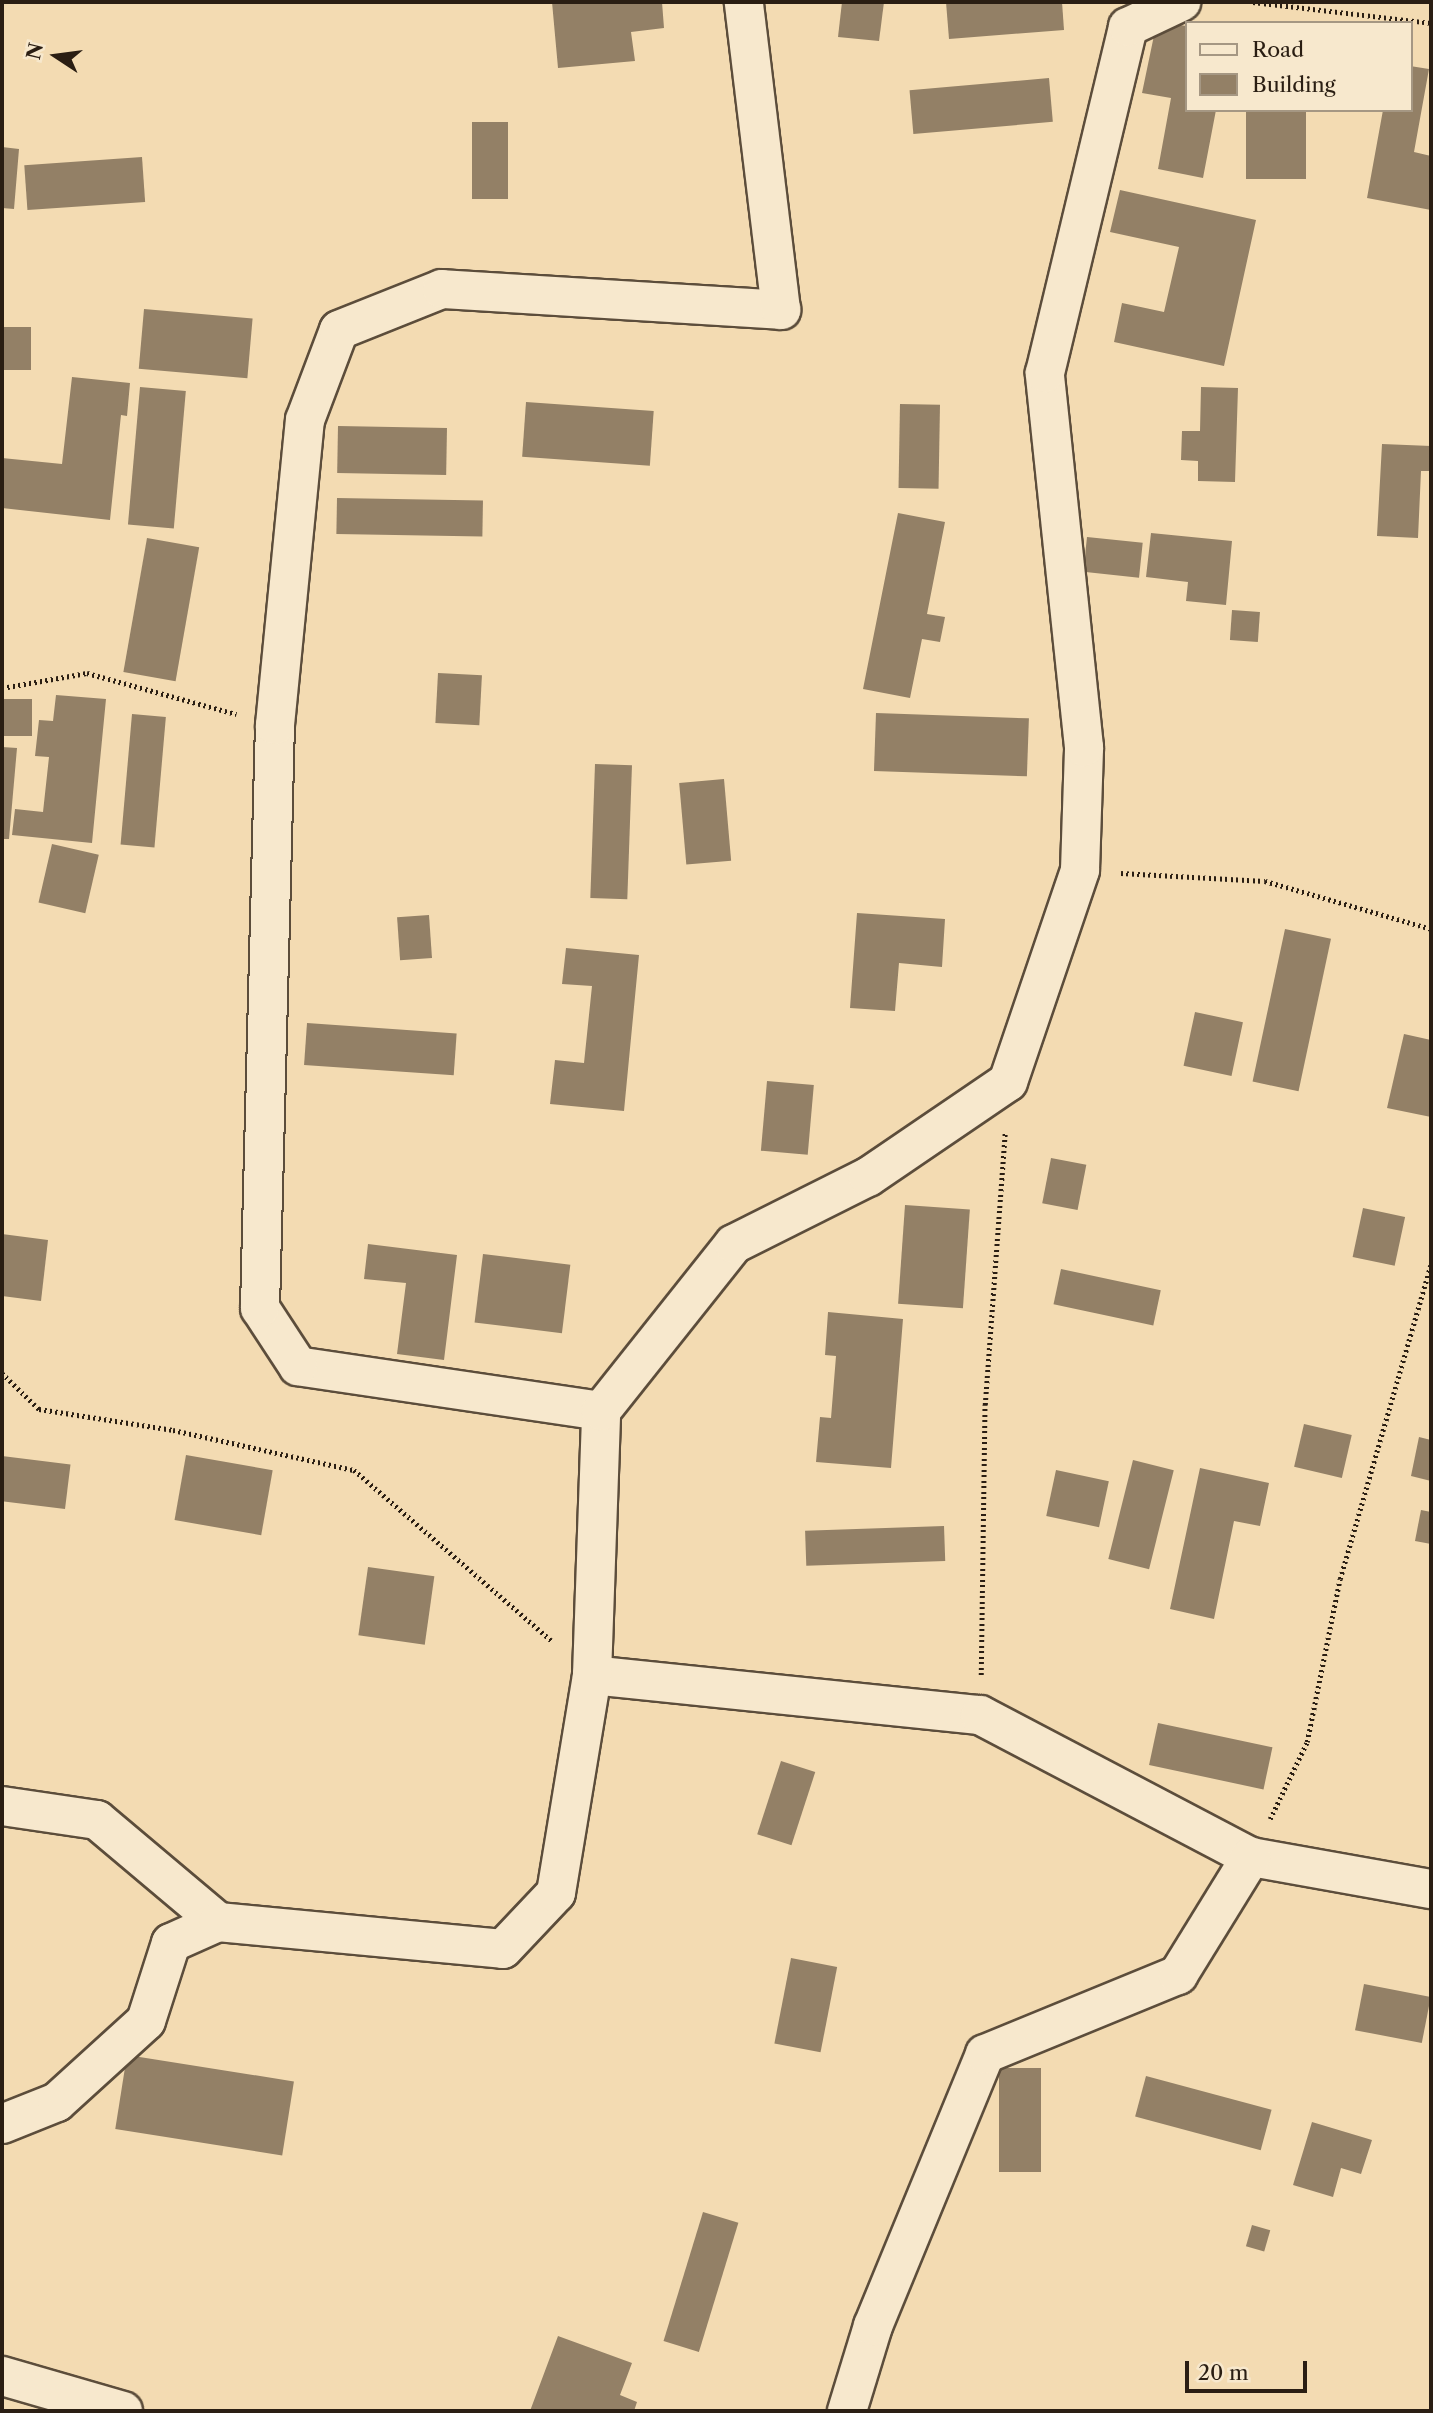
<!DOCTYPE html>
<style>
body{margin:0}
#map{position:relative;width:1433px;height:2413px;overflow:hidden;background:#f3dbb2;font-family:"Libre Caslon Text",serif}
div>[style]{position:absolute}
.building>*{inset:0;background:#938066;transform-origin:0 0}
.path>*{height:4.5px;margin-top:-2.25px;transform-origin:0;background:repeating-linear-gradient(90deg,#2a1e13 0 2px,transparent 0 5.5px)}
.roads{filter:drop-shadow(2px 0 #5c4d3b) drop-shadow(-2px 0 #5c4d3b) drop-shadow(0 2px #5c4d3b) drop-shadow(0 -2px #5c4d3b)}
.minor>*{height:38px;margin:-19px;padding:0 19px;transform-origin:19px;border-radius:19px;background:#f7e8cd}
span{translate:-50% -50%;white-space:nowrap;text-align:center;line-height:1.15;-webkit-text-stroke:7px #f7e8cd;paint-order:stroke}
.frame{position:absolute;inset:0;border:4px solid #2a1e13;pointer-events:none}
.legend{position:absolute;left:1185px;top:21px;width:228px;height:91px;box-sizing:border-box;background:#f7e8cd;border:2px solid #a59783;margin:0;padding:9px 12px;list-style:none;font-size:21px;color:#2a1e13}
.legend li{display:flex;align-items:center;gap:14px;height:35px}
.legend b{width:35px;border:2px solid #a59783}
.north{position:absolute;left:21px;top:21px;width:70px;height:70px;-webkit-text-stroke:5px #f7e8cd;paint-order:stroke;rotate:283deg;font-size:19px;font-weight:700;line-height:28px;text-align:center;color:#2a1e13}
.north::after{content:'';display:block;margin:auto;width:24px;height:32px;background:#2a1e13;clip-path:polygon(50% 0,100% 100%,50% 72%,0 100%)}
.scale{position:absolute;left:1185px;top:2361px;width:122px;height:32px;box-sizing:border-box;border:4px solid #2a1e13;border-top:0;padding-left:9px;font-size:21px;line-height:24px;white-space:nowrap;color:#2a1e13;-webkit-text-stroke:5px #f7e8cd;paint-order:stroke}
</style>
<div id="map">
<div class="building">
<div style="clip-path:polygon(552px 2px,662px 2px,664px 28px,631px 32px,635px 61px,558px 68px)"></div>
<div style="clip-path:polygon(842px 2px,884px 2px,879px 41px,838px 37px)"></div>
<div style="clip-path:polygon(946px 2px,1062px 2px,1064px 30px,949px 39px)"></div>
<div style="clip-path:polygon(1157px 21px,1186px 26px,1186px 110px,1216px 110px,1203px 178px,1158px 169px,1171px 98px,1142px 93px)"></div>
<div style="clip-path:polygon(1410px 66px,1429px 69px,1414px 152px,1431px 156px,1431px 210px,1367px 198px,1383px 110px,1410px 110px)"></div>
<div style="left:1049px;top:78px;width:44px;height:140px;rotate:85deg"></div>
<div style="left:1246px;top:110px;width:60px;height:69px"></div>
<div style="left:472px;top:122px;width:36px;height:77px"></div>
<div style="clip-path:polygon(2px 147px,19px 149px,14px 209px,2px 208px)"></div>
<div style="left:142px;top:157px;width:45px;height:118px;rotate:86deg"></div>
<div style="clip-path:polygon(1120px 190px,1256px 220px,1224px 366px,1114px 342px,1122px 303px,1164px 312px,1179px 247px,1110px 232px)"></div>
<div style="left:144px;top:309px;width:109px;height:60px;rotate:5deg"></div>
<div style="left:2px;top:327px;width:29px;height:43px"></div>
<div style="clip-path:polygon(72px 377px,130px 383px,127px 416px,121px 415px,110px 520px,2px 508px,2px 458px,62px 464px)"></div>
<div style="left:140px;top:387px;width:46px;height:138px;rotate:5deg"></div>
<div style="clip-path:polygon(1201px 387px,1238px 388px,1235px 482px,1198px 481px,1198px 461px,1181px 460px,1182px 431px,1200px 431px)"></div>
<div style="left:526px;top:402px;width:128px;height:55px;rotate:4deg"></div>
<div style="left:900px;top:404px;width:40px;height:84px;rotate:1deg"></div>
<div style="left:338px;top:426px;width:109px;height:47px;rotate:1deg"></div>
<div style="clip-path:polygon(1382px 444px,1431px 446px,1431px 471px,1421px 471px,1418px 538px,1377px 536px)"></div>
<div style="left:337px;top:498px;width:146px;height:36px;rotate:1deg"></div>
<div style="clip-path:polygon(898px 513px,945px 522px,927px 614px,945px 617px,940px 642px,922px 639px,910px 698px,863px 689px)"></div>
<div style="clip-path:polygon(1151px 533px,1232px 541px,1226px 605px,1186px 601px,1188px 582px,1146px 577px)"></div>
<div style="left:1087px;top:537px;width:56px;height:35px;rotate:6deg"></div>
<div style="left:147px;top:538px;width:53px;height:136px;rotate:10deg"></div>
<div style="left:1232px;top:610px;width:28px;height:30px;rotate:4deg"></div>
<div style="left:438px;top:673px;width:44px;height:50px;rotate:3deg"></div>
<div style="clip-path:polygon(56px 695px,106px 699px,92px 843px,12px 835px,15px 809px,43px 812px,49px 757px,35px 756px,39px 720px,53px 721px)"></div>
<div style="left:2px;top:699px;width:30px;height:37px"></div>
<div style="left:876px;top:713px;width:153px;height:58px;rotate:2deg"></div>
<div style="left:132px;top:714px;width:34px;height:131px;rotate:5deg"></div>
<div style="clip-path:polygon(2px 747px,17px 748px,9px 839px,2px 839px)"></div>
<div style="left:595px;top:764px;width:37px;height:134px;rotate:2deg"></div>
<div style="left:724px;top:779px;width:82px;height:45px;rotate:85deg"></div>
<div style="left:52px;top:844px;width:48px;height:60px;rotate:13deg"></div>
<div style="clip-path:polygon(857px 913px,945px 919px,942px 967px,899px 963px,895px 1011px,850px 1008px)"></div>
<div style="left:429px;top:915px;width:43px;height:32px;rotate:86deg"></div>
<div style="left:1285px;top:929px;width:47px;height:156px;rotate:12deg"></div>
<div style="clip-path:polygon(566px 948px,639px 955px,624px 1111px,550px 1104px,555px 1060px,584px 1063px,592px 986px,562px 984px)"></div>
<div style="left:1195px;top:1012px;width:49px;height:55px;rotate:12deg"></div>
<div style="left:307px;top:1023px;width:150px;height:42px;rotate:4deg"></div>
<div style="clip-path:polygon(1404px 1034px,1431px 1040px,1431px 1117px,1387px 1108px)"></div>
<div style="left:767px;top:1081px;width:47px;height:70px;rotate:5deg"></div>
<div style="left:1051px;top:1158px;width:36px;height:46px;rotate:11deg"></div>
<div style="left:905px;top:1205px;width:65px;height:99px;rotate:4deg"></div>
<div style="left:1363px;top:1208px;width:43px;height:50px;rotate:12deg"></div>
<div style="clip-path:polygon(2px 1234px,48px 1240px,41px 1301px,2px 1296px)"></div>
<div style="clip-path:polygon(368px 1244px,457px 1255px,444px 1360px,397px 1354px,406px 1283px,364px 1279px)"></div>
<div style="left:483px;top:1254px;width:88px;height:69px;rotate:7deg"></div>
<div style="left:1061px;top:1269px;width:102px;height:36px;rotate:12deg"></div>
<div style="clip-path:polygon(828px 1312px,903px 1319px,891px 1468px,816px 1462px,820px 1417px,831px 1418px,836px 1356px,825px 1355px)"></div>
<div style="left:1304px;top:1424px;width:49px;height:44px;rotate:13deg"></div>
<div style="clip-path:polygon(1419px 1437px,1431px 1440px,1431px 1481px,1411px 1476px)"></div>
<div style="left:186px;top:1455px;width:88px;height:66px;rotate:10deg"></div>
<div style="left:2px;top:1456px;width:69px;height:45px;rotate:7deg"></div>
<div style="left:1133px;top:1460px;width:42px;height:102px;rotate:14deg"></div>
<div style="clip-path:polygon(1200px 1468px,1269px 1483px,1260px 1526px,1234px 1521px,1214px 1619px,1170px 1609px)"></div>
<div style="left:1056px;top:1470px;width:54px;height:47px;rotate:12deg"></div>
<div style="clip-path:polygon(1421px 1510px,1431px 1512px,1431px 1544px,1415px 1541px)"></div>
<div style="left:944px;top:1526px;width:35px;height:139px;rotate:88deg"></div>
<div style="left:368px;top:1567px;width:67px;height:69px;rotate:8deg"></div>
<div style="left:1158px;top:1723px;width:117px;height:43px;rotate:12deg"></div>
<div style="left:781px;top:1761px;width:36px;height:77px;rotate:18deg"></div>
<div style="left:791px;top:1958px;width:47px;height:87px;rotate:11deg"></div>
<div style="left:1364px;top:1984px;width:68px;height:47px;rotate:11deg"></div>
<div style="left:127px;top:2055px;width:169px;height:75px;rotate:9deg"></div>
<div style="left:1041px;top:2068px;width:104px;height:42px;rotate:90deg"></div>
<div style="left:1146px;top:2076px;width:130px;height:42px;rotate:15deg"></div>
<div style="clip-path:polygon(1312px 2122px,1372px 2140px,1361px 2174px,1341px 2168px,1333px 2197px,1293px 2185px)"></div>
<div style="left:703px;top:2212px;width:37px;height:135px;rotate:17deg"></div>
<div style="left:1252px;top:2225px;width:19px;height:22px;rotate:16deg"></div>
<div style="clip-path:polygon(558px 2336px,632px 2363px,620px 2395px,637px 2402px,634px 2411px,530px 2411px)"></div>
</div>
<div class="path">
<div style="left:1253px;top:2px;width:179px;rotate:6.7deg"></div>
<div style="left:2px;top:688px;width:86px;rotate:-10deg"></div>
<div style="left:87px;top:673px;width:155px;rotate:15.4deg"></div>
<div style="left:1121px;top:873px;width:144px;rotate:3.2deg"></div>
<div style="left:1265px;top:881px;width:173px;rotate:16.1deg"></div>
<div style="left:2px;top:1373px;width:52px;rotate:44.2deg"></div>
<div style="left:39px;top:1409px;width:136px;rotate:8.9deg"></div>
<div style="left:173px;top:1430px;width:185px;rotate:12.5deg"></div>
<div style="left:354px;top:1470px;width:263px;rotate:40.8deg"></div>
<div style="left:981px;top:1675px;width:270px;rotate:-89.2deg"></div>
<div style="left:985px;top:1405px;width:274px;rotate:-85.8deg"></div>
<div style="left:1270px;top:1819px;width:85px;rotate:-64.3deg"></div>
<div style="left:1307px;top:1742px;width:166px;rotate:-78.6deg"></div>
<div style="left:1340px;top:1579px;width:328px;rotate:-73.9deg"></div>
</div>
<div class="roads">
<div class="minor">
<div style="left:601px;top:1411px;width:306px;rotate:-171.6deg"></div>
<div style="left:298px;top:1366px;width:69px;rotate:-123.2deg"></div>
<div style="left:260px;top:1308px;width:583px;rotate:-88.53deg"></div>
<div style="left:275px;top:725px;width:306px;rotate:-84.4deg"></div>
<div style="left:305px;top:420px;width:96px;rotate:-69.3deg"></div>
<div style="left:339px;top:330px;width:111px;rotate:-21.7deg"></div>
<div style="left:442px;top:289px;width:340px;rotate:3.5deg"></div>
<div style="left:781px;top:310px;width:310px;rotate:-96.9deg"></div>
<div style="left:592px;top:1675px;width:390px;rotate:5.9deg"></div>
<div style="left:980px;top:1715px;width:306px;rotate:27.7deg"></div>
<div style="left:1251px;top:1857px;width:183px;rotate:10.1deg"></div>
<div style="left:2px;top:1806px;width:96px;rotate:8.4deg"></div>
<div style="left:97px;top:1820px;width:158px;rotate:40.1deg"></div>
<div style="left:2px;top:2124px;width:59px;rotate:-21.8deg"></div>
<div style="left:57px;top:2102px;width:120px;rotate:-42.3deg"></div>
<div style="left:146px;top:2021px;width:82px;rotate:-72.2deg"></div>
<div style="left:171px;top:1943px;width:51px;rotate:-24.1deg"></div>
<div style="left:218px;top:1922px;width:286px;rotate:5.4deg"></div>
<div style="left:503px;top:1949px;width:77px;rotate:-46.6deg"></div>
<div style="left:556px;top:1893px;width:221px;rotate:-80.6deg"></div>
<div style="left:592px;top:1675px;width:264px;rotate:-88deg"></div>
<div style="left:601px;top:1411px;width:213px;rotate:-51.5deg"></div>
<div style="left:734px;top:1244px;width:150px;rotate:-26.6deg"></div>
<div style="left:868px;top:1177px;width:169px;rotate:-34.2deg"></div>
<div style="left:1008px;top:1082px;width:224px;rotate:-71.2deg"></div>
<div style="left:1080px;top:870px;width:123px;rotate:-88.1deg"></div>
<div style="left:1084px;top:747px;width:376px;rotate:-96deg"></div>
<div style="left:1045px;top:373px;width:356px;rotate:-76.5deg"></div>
<div style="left:1128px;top:27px;width:59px;rotate:-25.3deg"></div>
<div style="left:2px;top:2376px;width:126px;rotate:16.1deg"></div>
<div style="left:847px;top:2411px;width:89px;rotate:-73deg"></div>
<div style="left:873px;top:2326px;width:294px;rotate:-67.6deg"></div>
<div style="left:985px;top:2054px;width:209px;rotate:-22.3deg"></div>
<div style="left:1178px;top:1975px;width:139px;rotate:-58.3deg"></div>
</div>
</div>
<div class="frame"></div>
<ul class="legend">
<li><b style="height:9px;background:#f7e8cd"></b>Road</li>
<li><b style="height:19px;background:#938066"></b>Building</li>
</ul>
<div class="north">N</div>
<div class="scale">20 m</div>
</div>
